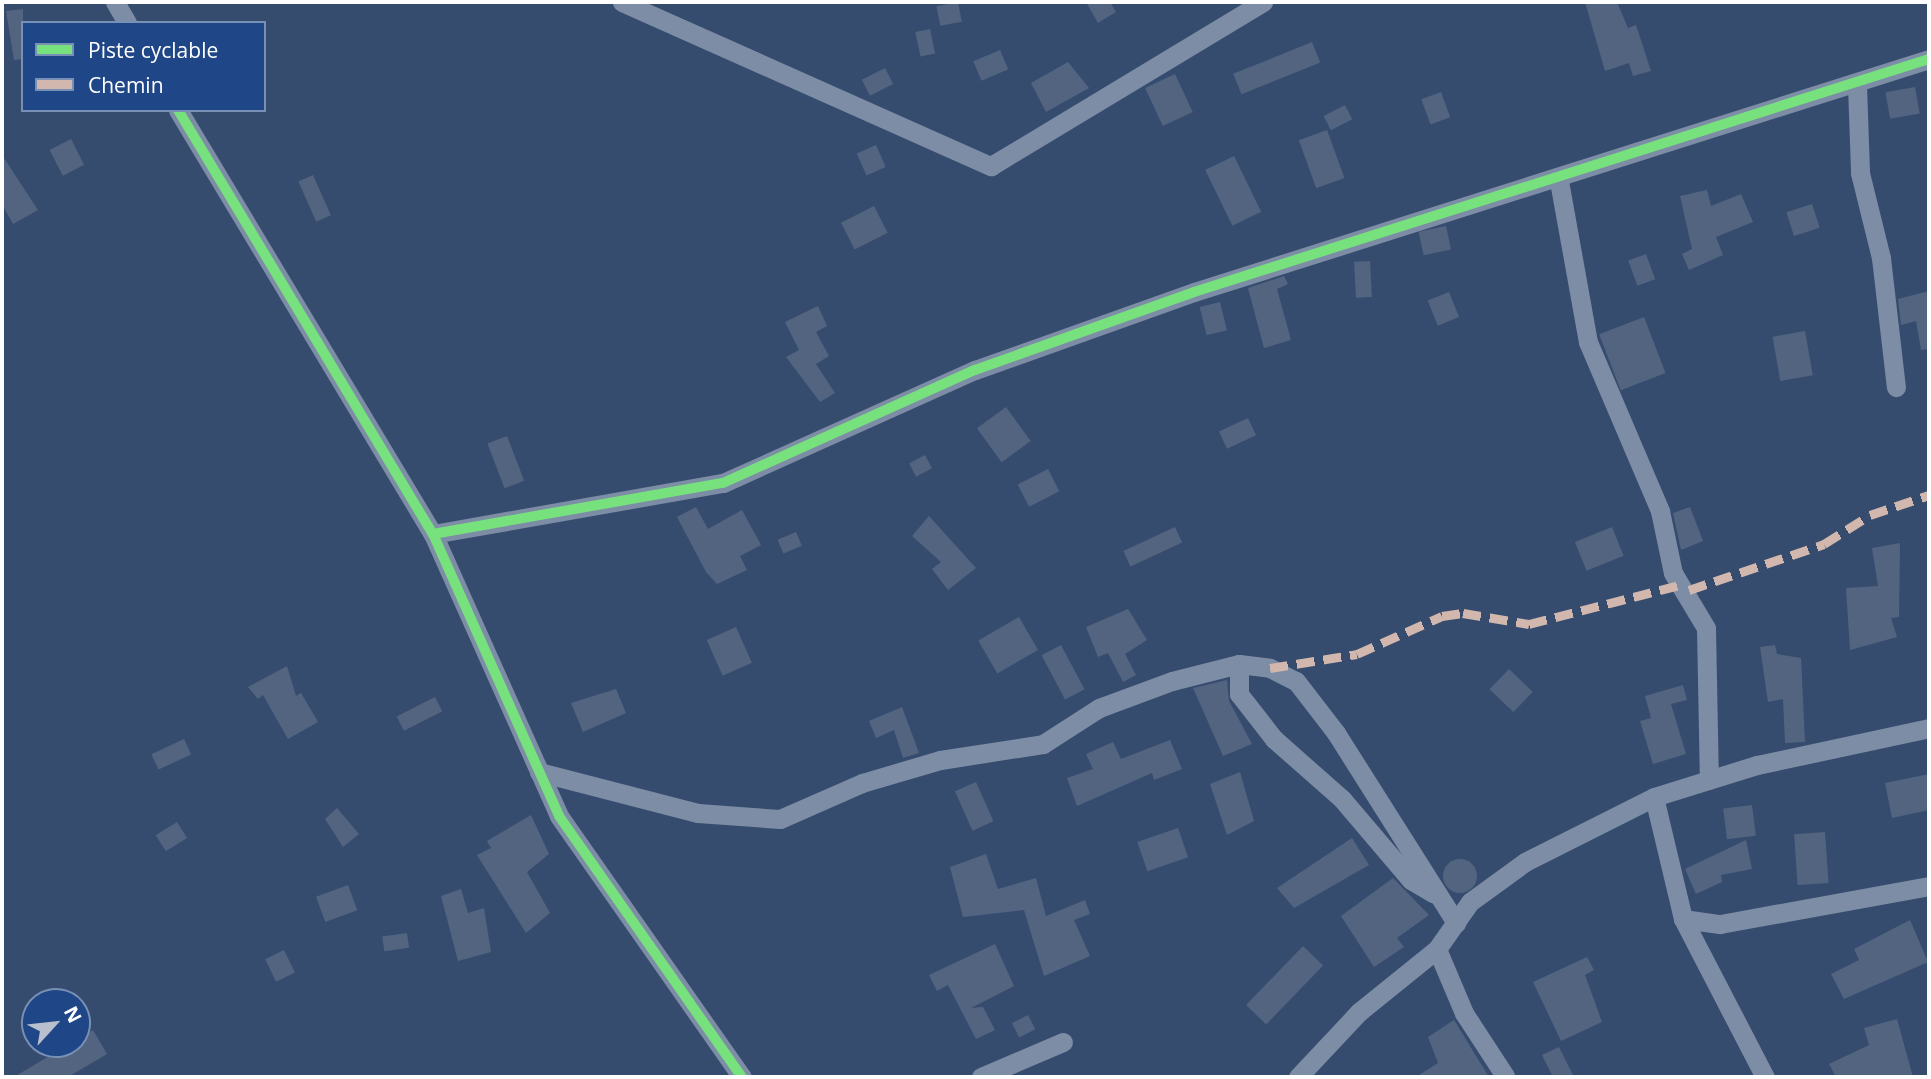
<!DOCTYPE html>
<style>
body{margin:0}
#map{position:relative;width:1931px;height:1079px;overflow:hidden;background:#364c6f;font-family:"Open Sans",sans-serif}
div>[style]{position:absolute}
.building>*{inset:0;background:#526480;transform-origin:0 0}
.round{border-radius:50%}
.minor>*{height:19px;margin:-9.5px;padding:0 9.5px;transform-origin:9.5px;border-radius:9.5px;background:#7d8da5}
.quiet>*{height:9px;margin-top:-4.5px;transform-origin:0;background:repeating-linear-gradient(90deg,#d1b7ad 0 18px,transparent 0 27px)}
.cycleway>*{height:10px;margin:-5px;padding:0 5px;transform-origin:5px;border-radius:5px;background:#77e17e}
span{translate:-50% -50%;white-space:nowrap;text-align:center;line-height:1.15;-webkit-text-stroke:5px #1f4686;paint-order:stroke}
.frame{position:absolute;inset:0;border:4px solid #fff;pointer-events:none}
.legend{position:absolute;left:21px;top:21px;width:245px;height:91px;box-sizing:border-box;background:#1f4686;border:2px solid #7990b6;margin:0;padding:9px 12px;list-style:none;font-size:21px;color:#fff}
.legend li{display:flex;align-items:center;gap:14px;height:35px}
.legend b{width:35px;border:2px solid #7990b6}
.north{position:absolute;left:21px;top:988px;width:70px;height:70px;box-sizing:border-box;background:#1f4686;border:2px solid #7990b6;border-radius:50%;rotate:63deg;font-size:19px;font-weight:700;line-height:28px;text-align:center;color:#fff}
.north::after{content:'';display:block;margin:auto;width:24px;height:32px;background:#b9c0cd;clip-path:polygon(50% 0,100% 100%,50% 72%,0 100%)}
</style>
<div id="map">
<div class="building">
<div style="left:958px;top:2px;width:20px;height:22px;rotate:79deg"></div>
<div style="clip-path:polygon(1086px 2px,1110px 2px,1116px 12px,1098px 23px)"></div>
<div style="clip-path:polygon(1585px 2px,1617px 2px,1628px 28px,1636px 25px,1651px 71px,1633px 76px,1629px 63px,1605px 71px)"></div>
<div style="clip-path:polygon(23px 9px,23px 59px,14px 60px,6px 11px)"></div>
<div style="left:930px;top:29px;width:25px;height:15px;rotate:78deg"></div>
<div style="left:1312px;top:42px;width:22px;height:85px;rotate:68deg"></div>
<div style="left:1000px;top:50px;width:21px;height:29px;rotate:67deg"></div>
<div style="clip-path:polygon(1068px 62px,1089px 88px,1046px 112px,1031px 83px)"></div>
<div style="left:885px;top:68px;width:18px;height:26px;rotate:63deg"></div>
<div style="left:1175px;top:74px;width:42px;height:33px;rotate:65deg"></div>
<div style="left:1915px;top:87px;width:27px;height:30px;rotate:80deg"></div>
<div style="left:1441px;top:92px;width:27px;height:21px;rotate:70deg"></div>
<div style="left:1345px;top:105px;width:16px;height:24px;rotate:63deg"></div>
<div style="left:1327px;top:130px;width:51px;height:30px;rotate:70deg"></div>
<div style="left:71px;top:139px;width:29px;height:24px;rotate:63deg"></div>
<div style="left:876px;top:145px;width:24px;height:21px;rotate:66deg"></div>
<div style="clip-path:polygon(2px 155px,38px 210px,13px 224px,2px 204px)"></div>
<div style="left:1234px;top:156px;width:62px;height:32px;rotate:64deg"></div>
<div style="left:313px;top:175px;width:44px;height:16px;rotate:66deg"></div>
<div style="clip-path:polygon(1707px 190px,1711px 206px,1741px 194px,1753px 222px,1716px 237px,1723px 255px,1689px 270px,1682px 254px,1692px 249px,1680px 196px)"></div>
<div style="left:1812px;top:204px;width:25px;height:27px;rotate:72deg"></div>
<div style="left:874px;top:206px;width:30px;height:37px;rotate:63deg"></div>
<div style="left:1446px;top:226px;width:24px;height:28px;rotate:78deg"></div>
<div style="left:1646px;top:254px;width:27px;height:19px;rotate:70deg"></div>
<div style="left:1370px;top:261px;width:36px;height:16px;rotate:87deg"></div>
<div style="clip-path:polygon(1284px 276px,1288px 284px,1277px 289px,1291px 340px,1264px 348px,1248px 288px)"></div>
<div style="clip-path:polygon(1929px 291px,1929px 349px,1921px 350px,1916px 321px,1901px 325px,1898px 299px)"></div>
<div style="left:1449px;top:292px;width:27px;height:23px;rotate:68deg"></div>
<div style="left:1220px;top:302px;width:29px;height:21px;rotate:76deg"></div>
<div style="clip-path:polygon(818px 306px,827px 326px,816px 332px,829px 356px,816px 364px,835px 393px,820px 402px,786px 357px,799px 350px,785px 322px)"></div>
<div style="left:1644px;top:317px;width:60px;height:48px;rotate:69deg"></div>
<div style="left:1805px;top:331px;width:45px;height:33px;rotate:80deg"></div>
<div style="left:1006px;top:407px;width:42px;height:36px;rotate:54deg"></div>
<div style="left:1248px;top:418px;width:19px;height:32px;rotate:65deg"></div>
<div style="left:507px;top:436px;width:48px;height:21px;rotate:69deg"></div>
<div style="left:925px;top:455px;width:15px;height:18px;rotate:62deg"></div>
<div style="left:1048px;top:469px;width:25px;height:34px;rotate:63deg"></div>
<div style="clip-path:polygon(696px 507px,708px 529px,742px 510px,761px 545px,740px 556px,747px 570px,717px 584px,706px 572px,677px 517px)"></div>
<div style="clip-path:polygon(1690px 507px,1703px 541px,1681px 550px,1673px 513px)"></div>
<div style="clip-path:polygon(929px 516px,976px 568px,948px 590px,932px 569px,941px 562px,912px 536px)"></div>
<div style="left:1175px;top:527px;width:17px;height:57px;rotate:65deg"></div>
<div style="left:1612px;top:527px;width:31px;height:40px;rotate:68deg"></div>
<div style="left:796px;top:532px;width:15px;height:20px;rotate:67deg"></div>
<div style="clip-path:polygon(1900px 543px,1899px 617px,1891px 618px,1897px 637px,1850px 650px,1846px 588px,1878px 586px,1872px 548px)"></div>
<div style="clip-path:polygon(1128px 609px,1147px 640px,1125px 654px,1136px 675px,1123px 682px,1108px 653px,1098px 657px,1086px 627px)"></div>
<div style="left:1019px;top:617px;width:38px;height:47px;rotate:60deg"></div>
<div style="left:736px;top:627px;width:39px;height:32px;rotate:66deg"></div>
<div style="left:1061px;top:645px;width:50px;height:22px;rotate:62deg"></div>
<div style="clip-path:polygon(1775px 645px,1777px 654px,1801px 658px,1805px 742px,1785px 743px,1783px 699px,1768px 702px,1760px 647px)"></div>
<div style="clip-path:polygon(287px 666px,296px 696px,301px 693px,318px 722px,288px 739px,263px 695px,258px 699px,248px 687px)"></div>
<div style="left:1509px;top:669px;width:33px;height:28px;rotate:44deg"></div>
<div style="clip-path:polygon(1227px 680px,1229px 701px,1252px 744px,1223px 756px,1193px 688px)"></div>
<div style="clip-path:polygon(1683px 685px,1687px 700px,1671px 704px,1686px 754px,1653px 764px,1640px 721px,1651px 718px,1645px 696px)"></div>
<div style="clip-path:polygon(616px 689px,626px 713px,583px 732px,571px 703px)"></div>
<div style="left:435px;top:697px;width:16px;height:43px;rotate:63deg"></div>
<div style="clip-path:polygon(902px 707px,919px 753px,903px 758px,894px 730px,876px 738px,869px 721px)"></div>
<div style="left:184px;top:739px;width:17px;height:36px;rotate:65deg"></div>
<div style="clip-path:polygon(1170px 740px,1182px 769px,1154px 780px,1152px 773px,1077px 806px,1067px 778px,1093px 769px,1086px 754px,1113px 742px,1121px 759px)"></div>
<div style="clip-path:polygon(1240px 772px,1254px 821px,1227px 835px,1210px 784px)"></div>
<div style="clip-path:polygon(1929px 774px,1929px 810px,1892px 818px,1885px 783px)"></div>
<div style="left:976px;top:782px;width:43px;height:23px;rotate:66deg"></div>
<div style="left:1752px;top:805px;width:31px;height:29px;rotate:83deg"></div>
<div style="clip-path:polygon(337px 808px,359px 834px,343px 847px,325px 819px)"></div>
<div style="clip-path:polygon(531px 815px,549px 854px,527px 872px,550px 913px,526px 933px,477px 855px,491px 848px,487px 841px)"></div>
<div style="left:177px;top:822px;width:19px;height:25px;rotate:58deg"></div>
<div style="left:1178px;top:828px;width:31px;height:43px;rotate:71deg"></div>
<div style="left:1825px;top:832px;width:51px;height:31px;rotate:86deg"></div>
<div style="clip-path:polygon(1352px 838px,1369px 865px,1294px 908px,1277px 888px)"></div>
<div style="clip-path:polygon(1746px 840px,1752px 869px,1721px 875px,1722px 882px,1696px 894px,1685px 869px)"></div>
<div style="clip-path:polygon(986px 854px,998px 889px,1036px 878px,1046px 916px,1085px 900px,1090px 914px,1074px 920px,1090px 956px,1044px 976px,1024px 910px,963px 917px,950px 867px)"></div>
<div class="round" style="left:1443px;top:859px;width:34px;height:34px"></div>
<div style="clip-path:polygon(1393px 878px,1429px 915px,1397px 938px,1404px 947px,1374px 967px,1341px 916px)"></div>
<div style="left:348px;top:885px;width:27px;height:34px;rotate:70deg"></div>
<div style="clip-path:polygon(461px 889px,468px 913px,484px 908px,491px 952px,458px 961px,441px 896px)"></div>
<div style="clip-path:polygon(1910px 920px,1928px 962px,1844px 999px,1831px 974px,1859px 960px,1854px 949px)"></div>
<div style="left:407px;top:933px;width:15px;height:25px;rotate:82deg"></div>
<div style="clip-path:polygon(995px 944px,1014px 986px,971px 1008px,983px 1007px,995px 1030px,976px 1039px,948px 985px,937px 991px,929px 975px)"></div>
<div style="left:1303px;top:946px;width:28px;height:82px;rotate:44deg"></div>
<div style="left:284px;top:950px;width:25px;height:21px;rotate:64deg"></div>
<div style="clip-path:polygon(1587px 957px,1594px 970px,1585px 975px,1602px 1022px,1561px 1041px,1533px 982px)"></div>
<div style="left:1028px;top:1015px;width:16px;height:18px;rotate:63deg"></div>
<div style="clip-path:polygon(1897px 1019px,1913px 1077px,1836px 1077px,1829px 1064px,1869px 1045px,1864px 1028px)"></div>
<div style="clip-path:polygon(1454px 1020px,1489px 1077px,1416px 1077px,1438px 1063px,1428px 1037px)"></div>
<div style="clip-path:polygon(93px 1030px,107px 1054px,68px 1077px,14px 1077px)"></div>
<div style="clip-path:polygon(1559px 1047px,1574px 1077px,1553px 1077px,1542px 1055px)"></div>
</div>
<div class="minor">
<div style="left:115px;top:2px;width:24px;rotate:60deg"></div>
<div style="left:622px;top:2px;width:404px;rotate:24deg"></div>
<div style="left:991px;top:166px;width:318px;rotate:-31.1deg"></div>
<div style="left:1857px;top:85px;width:88px;rotate:88deg"></div>
<div style="left:1860px;top:173px;width:88px;rotate:76.1deg"></div>
<div style="left:1881px;top:258px;width:130px;rotate:83.4deg"></div>
<div style="left:178px;top:110px;width:495px;rotate:59deg"></div>
<div style="left:433px;top:534px;width:309px;rotate:65.9deg"></div>
<div style="left:559px;top:816px;width:319px;rotate:55deg"></div>
<div style="left:1559px;top:181px;width:164px;rotate:79.8deg"></div>
<div style="left:1588px;top:342px;width:184px;rotate:66.9deg"></div>
<div style="left:1660px;top:511px;width:63px;rotate:78.2deg"></div>
<div style="left:1673px;top:573px;width:64px;rotate:59deg"></div>
<div style="left:1706px;top:628px;width:152px;rotate:88.9deg"></div>
<div style="left:433px;top:534px;width:294px;rotate:-10deg"></div>
<div style="left:723px;top:483px;width:276px;rotate:-24.2deg"></div>
<div style="left:975px;top:370px;width:232px;rotate:-19.6deg"></div>
<div style="left:1194px;top:292px;width:771px;rotate:-17.59deg"></div>
<div style="left:1239px;top:664px;width:30px;rotate:90deg"></div>
<div style="left:1239px;top:694px;width:57px;rotate:52.1deg"></div>
<div style="left:1274px;top:739px;width:91px;rotate:41.4deg"></div>
<div style="left:1342px;top:799px;width:106px;rotate:49.6deg"></div>
<div style="left:1411px;top:880px;width:26px;rotate:31deg"></div>
<div style="left:539px;top:772px;width:164px;rotate:14.5deg"></div>
<div style="left:698px;top:813px;width:82px;rotate:4.2deg"></div>
<div style="left:780px;top:819px;width:90px;rotate:-23.7deg"></div>
<div style="left:862px;top:783px;width:81px;rotate:-16.4deg"></div>
<div style="left:940px;top:760px;width:104px;rotate:-8.8deg"></div>
<div style="left:1043px;top:744px;width:67px;rotate:-32.7deg"></div>
<div style="left:1099px;top:708px;width:78px;rotate:-20.3deg"></div>
<div style="left:1172px;top:681px;width:69px;rotate:-14.2deg"></div>
<div style="left:1239px;top:664px;width:31px;rotate:7deg"></div>
<div style="left:1270px;top:668px;width:29px;rotate:27deg"></div>
<div style="left:1296px;top:681px;width:66px;rotate:52.4deg"></div>
<div style="left:1336px;top:733px;width:225px;rotate:57.7deg"></div>
<div style="left:1654px;top:797px;width:125px;rotate:76.6deg"></div>
<div style="left:1683px;top:919px;width:37px;rotate:8deg"></div>
<div style="left:1720px;top:924px;width:212px;rotate:-10.3deg"></div>
<div style="left:1683px;top:919px;width:178px;rotate:62.6deg"></div>
<div style="left:1505px;top:1076px;width:75px;rotate:-123.1deg"></div>
<div style="left:1464px;top:1013px;width:69px;rotate:-112.9deg"></div>
<div style="left:1437px;top:949px;width:57px;rotate:-54.9deg"></div>
<div style="left:1470px;top:902px;width:68px;rotate:-36deg"></div>
<div style="left:1525px;top:862px;width:144px;rotate:-26.7deg"></div>
<div style="left:1654px;top:797px;width:108px;rotate:-17.3deg"></div>
<div style="left:1757px;top:765px;width:176px;rotate:-12.1deg"></div>
<div style="left:981px;top:1077px;width:89px;rotate:-23.1deg"></div>
<div style="left:1298px;top:1077px;width:89px;rotate:-46.8deg"></div>
<div style="left:1359px;top:1012px;width:100px;rotate:-38.9deg"></div>
</div>
<div class="quiet">
<div style="left:1689px;top:590px;width:143px;rotate:-18.8deg"></div>
<div style="left:1824px;top:544px;width:54px;rotate:-32.2deg"></div>
<div style="left:1870px;top:515px;width:62px;rotate:-18.7deg"></div>
<div style="left:1270px;top:668px;width:88px;rotate:-9.1deg"></div>
<div style="left:1357px;top:654px;width:93px;rotate:-24.1deg"></div>
<div style="left:1442px;top:616px;width:21px;rotate:-8deg"></div>
<div style="left:1463px;top:613px;width:67px;rotate:9.5deg"></div>
<div style="left:1529px;top:624px;width:160px;rotate:-14.5deg"></div>
</div>
<div class="cycleway">
<div style="left:178px;top:110px;width:495px;rotate:59deg"></div>
<div style="left:433px;top:534px;width:309px;rotate:65.9deg"></div>
<div style="left:559px;top:816px;width:319px;rotate:55deg"></div>
<div style="left:433px;top:534px;width:294px;rotate:-10deg"></div>
<div style="left:723px;top:483px;width:276px;rotate:-24.2deg"></div>
<div style="left:975px;top:370px;width:232px;rotate:-19.6deg"></div>
<div style="left:1194px;top:292px;width:771px;rotate:-17.59deg"></div>
</div>
<div class="frame"></div>
<ul class="legend">
<li><b style="height:9px;background:#77e17e"></b>Piste cyclable</li>
<li><b style="height:9px;background:#d1b7ad"></b>Chemin</li>
</ul>
<div class="north">N</div>
</div>
